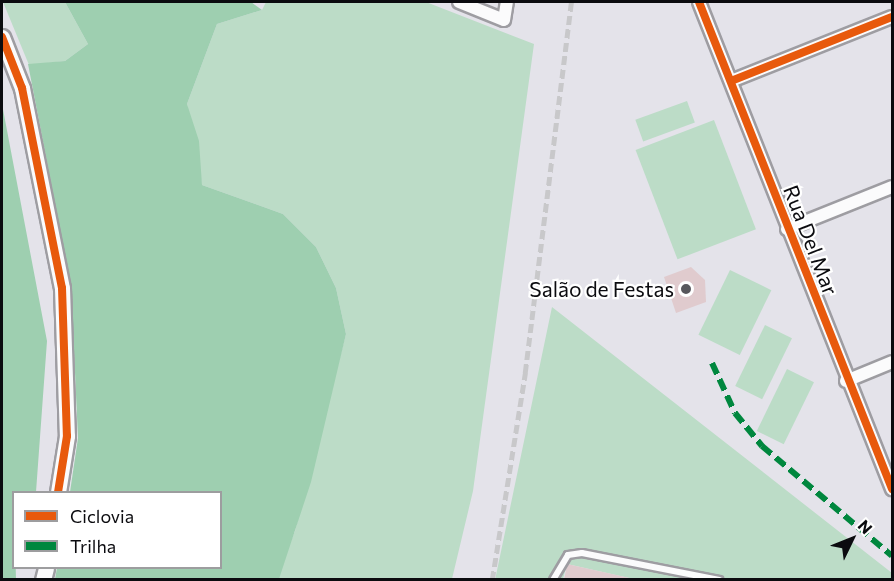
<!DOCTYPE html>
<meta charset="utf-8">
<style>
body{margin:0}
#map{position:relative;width:894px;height:581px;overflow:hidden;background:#e4e3ea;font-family:Commissioner,sans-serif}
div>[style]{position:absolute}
.green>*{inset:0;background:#bcdcc7;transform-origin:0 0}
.forest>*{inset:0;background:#9ecfb0}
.building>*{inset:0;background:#e0cbce}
.roads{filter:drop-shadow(2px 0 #9e9da2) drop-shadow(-2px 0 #9e9da2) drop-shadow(0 2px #9e9da2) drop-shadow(0 -2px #9e9da2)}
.service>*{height:6px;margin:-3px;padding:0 3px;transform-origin:3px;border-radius:3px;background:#fbfbfc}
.minor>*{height:12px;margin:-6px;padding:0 6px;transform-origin:6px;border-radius:6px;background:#fbfbfc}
.tertiary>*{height:15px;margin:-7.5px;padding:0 7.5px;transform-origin:7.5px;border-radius:7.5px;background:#fbfbfc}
.rail>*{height:4.5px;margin-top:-2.25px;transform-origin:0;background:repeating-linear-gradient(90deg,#c8c8ca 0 9px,transparent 0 13.5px)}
.quiet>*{height:6px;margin-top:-3px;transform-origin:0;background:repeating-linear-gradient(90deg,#00873e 0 12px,transparent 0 18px)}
.cycleway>*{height:8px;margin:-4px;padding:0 4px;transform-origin:4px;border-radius:4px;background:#e8590c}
.dots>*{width:16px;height:16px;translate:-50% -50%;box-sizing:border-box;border:3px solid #fff;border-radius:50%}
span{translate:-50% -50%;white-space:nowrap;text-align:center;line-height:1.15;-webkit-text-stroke:4.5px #fff;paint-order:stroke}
.street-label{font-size:21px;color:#0b0b0f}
.poi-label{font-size:21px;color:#0b0b0f}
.right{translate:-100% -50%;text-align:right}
.frame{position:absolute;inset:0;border:3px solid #0b0b0f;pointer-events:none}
.legend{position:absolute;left:12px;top:491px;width:210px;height:78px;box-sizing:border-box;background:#fff;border:2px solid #9d9d9f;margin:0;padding:8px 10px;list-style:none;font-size:18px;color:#0b0b0f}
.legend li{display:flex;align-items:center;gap:12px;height:30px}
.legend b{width:30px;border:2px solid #9d9d9f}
.north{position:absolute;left:822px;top:509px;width:60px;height:60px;-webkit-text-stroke:4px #fff;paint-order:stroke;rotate:47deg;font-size:16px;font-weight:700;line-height:24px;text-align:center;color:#0b0b0f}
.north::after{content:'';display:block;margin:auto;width:21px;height:27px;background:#0b0b0f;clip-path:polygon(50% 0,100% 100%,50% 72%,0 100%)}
</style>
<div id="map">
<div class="green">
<div style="clip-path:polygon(3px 2px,65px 2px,88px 44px,65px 61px,29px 65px)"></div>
<div style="clip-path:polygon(266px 2px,426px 2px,534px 44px,473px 491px,452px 579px,275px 579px,295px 531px,346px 334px,336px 288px,316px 247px,283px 214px,202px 185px,187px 104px,217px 24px,262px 10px)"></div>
<div style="left:687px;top:101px;width:23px;height:55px;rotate:70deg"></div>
<div style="left:714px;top:120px;width:117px;height:84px;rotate:69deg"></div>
<div style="left:730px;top:270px;width:46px;height:72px;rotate:26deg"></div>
<div style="clip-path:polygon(552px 307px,892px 573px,892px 580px,638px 580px,567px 564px,563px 579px,495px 580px)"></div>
<div style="left:765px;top:325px;width:30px;height:68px;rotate:26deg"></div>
<div style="left:787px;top:369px;width:30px;height:69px;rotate:26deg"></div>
</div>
<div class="forest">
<div style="clip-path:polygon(65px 2px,251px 2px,262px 10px,217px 24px,187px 104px,199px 141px,202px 185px,283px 214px,316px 247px,336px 288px,346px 334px,311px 482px,279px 579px,55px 579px,57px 568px,220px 568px,220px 492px,70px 492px,78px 438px,71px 286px,28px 64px,65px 61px,88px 44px)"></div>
<div style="clip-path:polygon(2px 104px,47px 341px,36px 492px,14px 492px,16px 580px,2px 579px)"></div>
</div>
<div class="building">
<div style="clip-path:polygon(691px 267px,705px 280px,706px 302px,676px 313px,664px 277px)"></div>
<div style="clip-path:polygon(567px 564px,634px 579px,634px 580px,564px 580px)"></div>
</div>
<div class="roads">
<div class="service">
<div style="left:553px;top:580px;width:29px;rotate:-59deg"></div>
<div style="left:568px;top:555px;width:14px;rotate:-8deg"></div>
<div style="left:582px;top:553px;width:140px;rotate:11.1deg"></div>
</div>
<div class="minor">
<div style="left:459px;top:2px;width:48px;rotate:21.8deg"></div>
<div style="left:504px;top:20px;width:18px;rotate:-81deg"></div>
<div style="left:699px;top:2px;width:524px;rotate:68.38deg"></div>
<div style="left:731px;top:81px;width:173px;rotate:-21.7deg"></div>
<div style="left:787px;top:229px;width:113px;rotate:-21.8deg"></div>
<div style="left:846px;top:381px;width:50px;rotate:-22.4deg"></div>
</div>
<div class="tertiary">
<div style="left:2px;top:37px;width:55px;rotate:68.6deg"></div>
<div style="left:22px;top:88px;width:204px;rotate:78.7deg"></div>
<div style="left:62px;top:288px;width:148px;rotate:88.1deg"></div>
<div style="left:67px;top:436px;width:57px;rotate:99.1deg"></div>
<div style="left:43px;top:580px;width:12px;rotate:-76deg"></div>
</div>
</div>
<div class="rail">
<div style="left:492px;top:580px;width:210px;rotate:-80.9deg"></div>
<div style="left:525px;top:373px;width:374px;rotate:-82.9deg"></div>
</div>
<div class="quiet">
<div style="left:712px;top:363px;width:55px;rotate:65.3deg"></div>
<div style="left:735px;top:413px;width:43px;rotate:50.7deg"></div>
<div style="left:762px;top:446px;width:170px;rotate:40.2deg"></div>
</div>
<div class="cycleway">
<div style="left:699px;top:2px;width:524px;rotate:68.38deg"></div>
<div style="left:2px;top:37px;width:55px;rotate:68.6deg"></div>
<div style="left:22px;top:88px;width:204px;rotate:78.7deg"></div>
<div style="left:62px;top:288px;width:148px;rotate:88.1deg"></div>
<div style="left:67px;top:436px;width:57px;rotate:99.1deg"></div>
<div style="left:731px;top:81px;width:173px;rotate:-21.7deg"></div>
</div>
<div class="dots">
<div style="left:686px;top:289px;background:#57575c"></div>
</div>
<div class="street-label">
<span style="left:811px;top:240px;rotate:69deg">Rua Del Mar</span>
</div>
<div class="poi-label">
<span class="right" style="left:674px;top:289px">Salão de Festas</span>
</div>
<div class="frame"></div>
<ul class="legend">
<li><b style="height:8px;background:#e8590c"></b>Ciclovia</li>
<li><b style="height:8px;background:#00873e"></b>Trilha</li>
</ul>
<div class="north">N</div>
</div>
